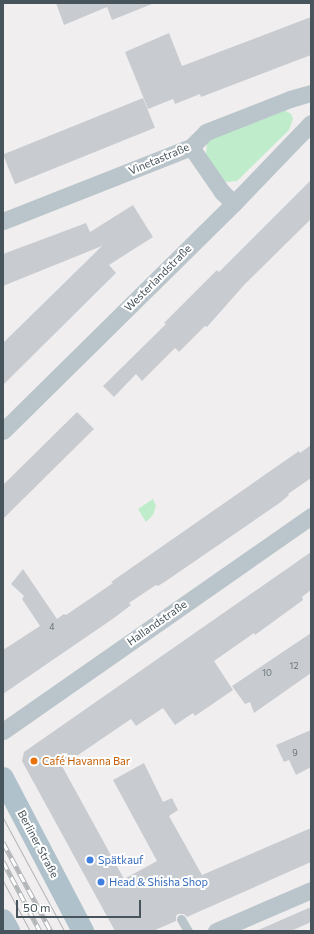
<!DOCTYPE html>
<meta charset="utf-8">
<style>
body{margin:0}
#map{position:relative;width:314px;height:934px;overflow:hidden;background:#f1eeef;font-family:Commissioner,sans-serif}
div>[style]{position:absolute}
.green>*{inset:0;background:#bfecca}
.building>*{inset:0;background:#c8ccd1;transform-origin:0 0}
.lane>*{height:9px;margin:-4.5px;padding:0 4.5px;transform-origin:4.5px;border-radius:4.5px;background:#bac5cb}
.street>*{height:17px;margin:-8.5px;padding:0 8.5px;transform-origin:8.5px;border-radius:8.5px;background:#bac5cb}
.primary>*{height:22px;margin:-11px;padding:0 11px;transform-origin:11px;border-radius:11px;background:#afc2cc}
.tram>*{height:1px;margin:-0.5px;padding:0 0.5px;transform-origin:0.5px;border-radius:0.5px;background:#b1b5b8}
.rail>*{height:4.5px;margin-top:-2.25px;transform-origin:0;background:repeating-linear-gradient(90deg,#fff 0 9px,#b1b5b8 0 18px);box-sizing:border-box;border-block:1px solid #b1b5b8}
.dots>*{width:11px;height:11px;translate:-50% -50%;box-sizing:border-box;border:2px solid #fff;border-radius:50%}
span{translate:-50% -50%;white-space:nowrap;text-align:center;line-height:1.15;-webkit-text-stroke:4px #fff;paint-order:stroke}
.number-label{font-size:9px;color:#677278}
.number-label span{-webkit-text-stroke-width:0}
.street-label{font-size:11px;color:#47545b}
.food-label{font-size:11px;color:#c56008}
.left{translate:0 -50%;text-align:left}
.shop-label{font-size:11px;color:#366cbe}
.frame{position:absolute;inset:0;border:4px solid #47545b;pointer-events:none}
.scale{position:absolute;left:16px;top:900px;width:125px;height:18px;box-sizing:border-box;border:2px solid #47545b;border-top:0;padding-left:5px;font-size:12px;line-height:14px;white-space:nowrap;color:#47545b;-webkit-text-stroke:3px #fff;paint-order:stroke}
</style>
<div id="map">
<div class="green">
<div style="clip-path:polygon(284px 110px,291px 114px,293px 119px,289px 130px,237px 181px,227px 182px,223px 180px,206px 156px,207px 142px,212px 136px)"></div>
<div style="clip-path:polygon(153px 499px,156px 506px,153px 515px,146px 522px,138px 509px)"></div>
</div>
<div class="building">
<div style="clip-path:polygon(56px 3px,152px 3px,152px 4px,112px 20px,107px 7px,64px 25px)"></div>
<div style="clip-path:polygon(311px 17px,311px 55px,201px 97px,200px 94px,175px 104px,173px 99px,148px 109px,125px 52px,169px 33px,182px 66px)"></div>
<div style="left:143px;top:98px;width:32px;height:151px;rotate:68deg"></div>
<div style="clip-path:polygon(311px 180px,311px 219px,245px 284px,207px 327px,205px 326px,179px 352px,175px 348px,142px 381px,136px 374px,114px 397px,103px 386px,166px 324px,164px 323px,217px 270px,219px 272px)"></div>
<div style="clip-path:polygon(133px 205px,153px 237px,109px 265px,116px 273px,3px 385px,3px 343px,102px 246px,3px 286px,3px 254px,86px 223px,90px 232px)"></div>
<div style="clip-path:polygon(77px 412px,94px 429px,3px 519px,3px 485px)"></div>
<div style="clip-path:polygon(311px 445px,311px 478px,288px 494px,289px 495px,281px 502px,166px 581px,158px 586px,156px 585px,129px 603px,131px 605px,114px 618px,3px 694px,3px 650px,40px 626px,22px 599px,24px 596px,11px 584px,23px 569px,57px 619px,64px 614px,66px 615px,113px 583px,111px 582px,299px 451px,300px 453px)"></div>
<div style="clip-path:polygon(311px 552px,311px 590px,302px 597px,303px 600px,255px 635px,254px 633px,214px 661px,233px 690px,195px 716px,193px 713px,175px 725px,163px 708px,136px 726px,131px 719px,62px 766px,124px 879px,157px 861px,113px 780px,144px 763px,163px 802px,172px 798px,178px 810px,169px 816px,202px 875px,311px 828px,311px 862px,187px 917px,184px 914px,178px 914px,176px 916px,176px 921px,153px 931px,115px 931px,22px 761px,24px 752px)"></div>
<div style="clip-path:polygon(311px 633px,311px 673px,254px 713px,250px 702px,245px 704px,232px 686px)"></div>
<div style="clip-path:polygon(311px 730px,311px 767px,296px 775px,289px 760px,284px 762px,276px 745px)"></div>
<div style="clip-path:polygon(311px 907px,311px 922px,291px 931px,256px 931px)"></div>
</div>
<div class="lane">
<div style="left:181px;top:919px;width:14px;rotate:60deg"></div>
</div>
<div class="street">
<div style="left:191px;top:147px;width:55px;rotate:55.4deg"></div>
<div style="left:222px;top:192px;width:16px;rotate:43deg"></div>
<div style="left:3px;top:221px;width:202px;rotate:-21.5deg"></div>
<div style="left:191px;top:147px;width:21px;rotate:-45deg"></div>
<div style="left:206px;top:132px;width:90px;rotate:-21.4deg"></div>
<div style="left:290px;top:99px;width:22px;rotate:-16deg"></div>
<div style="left:3px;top:431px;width:325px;rotate:-44.6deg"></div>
<div style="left:234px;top:203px;width:111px;rotate:-46.1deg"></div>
<div style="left:3px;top:731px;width:376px;rotate:-34.9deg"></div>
<div style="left:216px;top:931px;width:103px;rotate:-23.3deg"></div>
</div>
<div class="primary">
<div style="left:3px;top:778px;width:173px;rotate:62.4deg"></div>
<div style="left:3px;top:920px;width:13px;rotate:61deg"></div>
</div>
<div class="tram">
<div style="left:3px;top:818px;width:128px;rotate:61.6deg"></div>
<div style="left:3px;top:881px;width:57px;rotate:61.6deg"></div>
</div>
<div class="rail">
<div style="left:3px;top:842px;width:101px;rotate:61.7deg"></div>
<div style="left:3px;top:861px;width:79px;rotate:62.1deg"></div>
</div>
<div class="dots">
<div style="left:34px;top:761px;background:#e8710a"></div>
<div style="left:90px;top:860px;background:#3f7fe0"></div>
<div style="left:101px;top:882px;background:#3f7fe0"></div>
</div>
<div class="number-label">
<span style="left:52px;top:627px">4</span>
<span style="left:294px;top:666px">12</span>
<span style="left:267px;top:673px">10</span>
<span style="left:295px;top:753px">9</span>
</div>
<div class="street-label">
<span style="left:159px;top:159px;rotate:-23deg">Vinetastraße</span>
<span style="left:158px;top:278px;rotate:-45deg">Westerlandstraße</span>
<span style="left:157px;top:623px;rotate:-35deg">Hallandstraße</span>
<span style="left:38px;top:844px;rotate:62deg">Berliner Straße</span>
</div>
<div class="food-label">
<span class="left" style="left:42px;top:761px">Café Havanna Bar</span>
</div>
<div class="shop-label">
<span class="left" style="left:98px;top:860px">Spätkauf</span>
<span class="left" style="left:109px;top:882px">Head &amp; Shisha Shop</span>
</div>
<div class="frame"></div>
<div class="scale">50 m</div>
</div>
